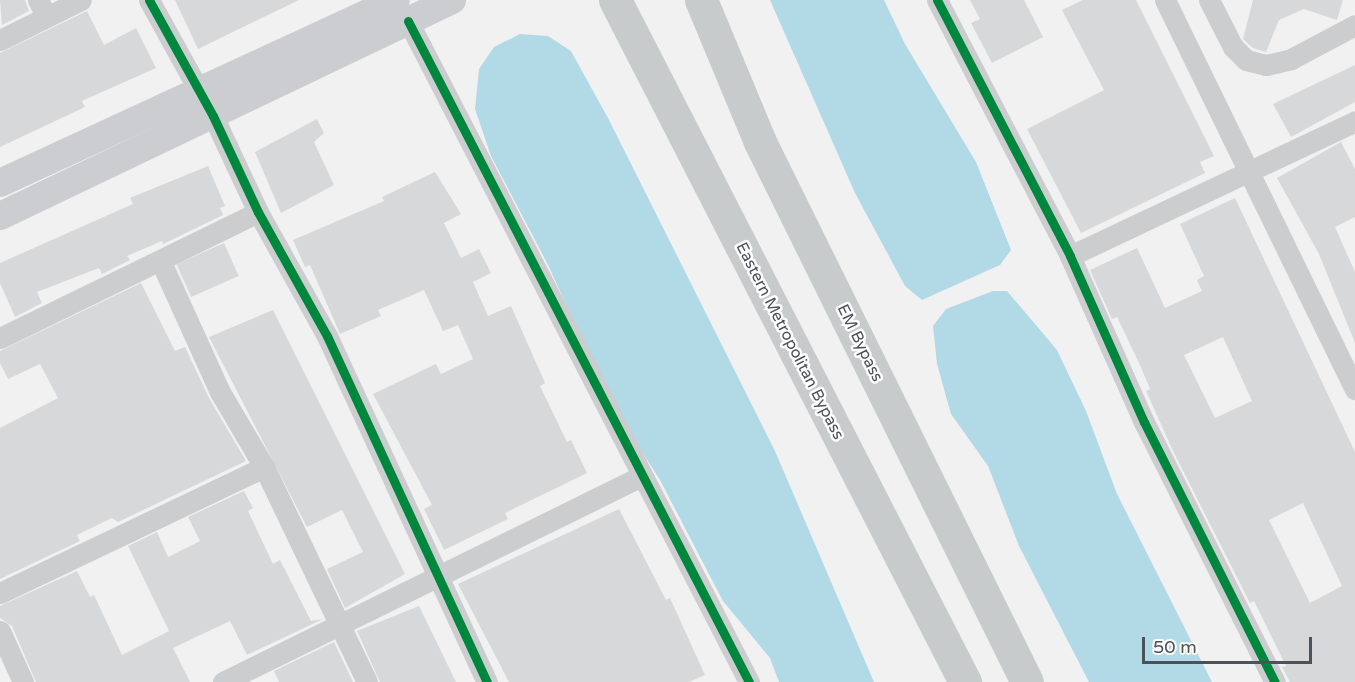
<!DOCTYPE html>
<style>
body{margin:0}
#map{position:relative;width:1355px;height:682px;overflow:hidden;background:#f1f1f1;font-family:"Varela Round",sans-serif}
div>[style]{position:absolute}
.water>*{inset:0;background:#b2dae6}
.building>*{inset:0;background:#d7d8da;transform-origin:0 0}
.street>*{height:21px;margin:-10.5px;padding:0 10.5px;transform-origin:10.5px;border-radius:10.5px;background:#cbcdcf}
.secondary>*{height:28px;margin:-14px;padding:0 14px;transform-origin:14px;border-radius:14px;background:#cccdd0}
.primary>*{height:33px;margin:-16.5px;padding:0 16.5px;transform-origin:16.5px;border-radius:16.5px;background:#c8cbcc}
.cycleway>*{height:9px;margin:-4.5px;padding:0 4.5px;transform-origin:4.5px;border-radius:4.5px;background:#00873e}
span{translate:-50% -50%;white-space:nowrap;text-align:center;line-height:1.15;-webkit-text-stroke:5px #fff;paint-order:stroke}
.street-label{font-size:16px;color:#4a535b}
.scale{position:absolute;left:1142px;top:637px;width:170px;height:27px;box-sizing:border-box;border:3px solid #4a535b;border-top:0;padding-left:8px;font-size:18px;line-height:21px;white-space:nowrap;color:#4a535b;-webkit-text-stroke:4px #fff;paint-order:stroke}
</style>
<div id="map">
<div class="water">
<div style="clip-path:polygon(770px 0,884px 0,905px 44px,976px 162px,1011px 250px,1000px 265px,922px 300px,905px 286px,855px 193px)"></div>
<div style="clip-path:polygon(520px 34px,548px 36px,571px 51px,609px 120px,775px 451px,874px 682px,779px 682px,770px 658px,723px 601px,660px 480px,612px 405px,548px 265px,491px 156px,475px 109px,479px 69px,494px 47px)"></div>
<div style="clip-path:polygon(993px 291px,1007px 291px,1057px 350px,1086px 411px,1117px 494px,1212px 682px,1089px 682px,1019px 546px,988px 466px,951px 414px,937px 364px,933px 326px,946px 309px)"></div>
</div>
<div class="building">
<div style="clip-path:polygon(0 0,25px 0,29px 11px,2px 25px)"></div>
<div style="clip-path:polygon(175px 0,299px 0,198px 49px)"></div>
<div style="clip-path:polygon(970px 0,1024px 0,1043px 37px,992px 63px,971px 23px,980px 19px)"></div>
<div style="clip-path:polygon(1083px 0,1136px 0,1214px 156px,1200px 162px,1205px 173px,1081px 233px,1027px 129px,1104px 90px,1062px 10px)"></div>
<div style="clip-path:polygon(1253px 0,1343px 0,1337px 20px,1304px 9px,1279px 20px,1266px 52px,1253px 48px,1243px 39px)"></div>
<div style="clip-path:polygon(87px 11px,104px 45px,136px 28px,156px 68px,82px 101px,85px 107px,0 147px,0 53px)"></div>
<div style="clip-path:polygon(1355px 65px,1355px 102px,1291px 137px,1273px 104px)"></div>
<div style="clip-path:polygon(317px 119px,324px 133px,314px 142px,334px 185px,281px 213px,255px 152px)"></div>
<div style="clip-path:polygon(1341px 142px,1355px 169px,1355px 217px,1335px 227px,1355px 272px,1355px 343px,1319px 254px,1277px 178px)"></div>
<div style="clip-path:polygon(208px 166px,225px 206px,220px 208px,223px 215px,163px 244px,162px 241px,127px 256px,130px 260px,102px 274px,99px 268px,37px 292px,42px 303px,15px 317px,0 283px,0 263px,133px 204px,130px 198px)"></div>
<div style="clip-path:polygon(435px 172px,461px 214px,444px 223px,461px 258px,479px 249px,491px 273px,473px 282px,488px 316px,511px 306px,545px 383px,540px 386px,567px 442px,571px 440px,587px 473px,505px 513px,508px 519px,444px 550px,424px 509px,432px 505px,373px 394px,436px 364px,441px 374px,473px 359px,458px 325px,443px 331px,424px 290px,378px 310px,381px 316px,340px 334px,310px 265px,305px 267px,293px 240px,384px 201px,382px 197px)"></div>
<div style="clip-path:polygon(evenodd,1235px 198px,1355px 452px,1355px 682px,1290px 682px,1282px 667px,1286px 666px,1254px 601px,1250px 603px,1173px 451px,1146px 391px,1150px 389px,1140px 365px,1117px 317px,1112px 319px,1090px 270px,1137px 248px,1165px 308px,1202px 291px,1197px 280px,1204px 276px,1180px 224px,1235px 198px,1223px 337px,1252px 401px,1215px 418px,1184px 355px,1223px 337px,1235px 198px,1303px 503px,1342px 586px,1310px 603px,1269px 520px,1303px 503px)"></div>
<div style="left:224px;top:243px;width:36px;height:52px;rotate:66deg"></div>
<div style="clip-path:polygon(141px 283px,175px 351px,185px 347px,209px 398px,246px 461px,118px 522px,112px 518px,77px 535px,80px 541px,0 579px,0 428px,58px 398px,40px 364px,8px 379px,0 363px,0 351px)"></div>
<div style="clip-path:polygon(273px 310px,405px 574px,345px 608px,327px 569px,363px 552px,342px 510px,307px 527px,209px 337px)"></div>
<div style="clip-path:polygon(244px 491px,253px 508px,248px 511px,273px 564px,280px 560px,311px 621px,323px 619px,247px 655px,230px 621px,173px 648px,190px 682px,36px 682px,12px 626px,0 618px,0 606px,77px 571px,90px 597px,94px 595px,122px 655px,169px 631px,128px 546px,157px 532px,168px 557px,200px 541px,188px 517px)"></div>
<div style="clip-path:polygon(619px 509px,666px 600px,670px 598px,705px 675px,689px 682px,509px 682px,458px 584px)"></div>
<div style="clip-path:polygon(419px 606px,456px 682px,380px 682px,357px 631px)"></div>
<div style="clip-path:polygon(334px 642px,353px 682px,279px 682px,274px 671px)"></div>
</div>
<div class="street">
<div style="left:38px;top:0;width:18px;rotate:63deg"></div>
<div style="left:149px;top:0;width:132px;rotate:61.1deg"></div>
<div style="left:213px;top:116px;width:106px;rotate:64.9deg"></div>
<div style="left:258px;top:212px;width:142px;rotate:60.9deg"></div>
<div style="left:327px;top:336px;width:381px;rotate:65.2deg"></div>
<div style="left:937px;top:0;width:288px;rotate:62.5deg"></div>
<div style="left:1070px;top:256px;width:182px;rotate:66deg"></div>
<div style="left:1144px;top:422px;width:291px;rotate:63.3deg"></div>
<div style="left:1165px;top:0;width:433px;rotate:64deg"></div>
<div style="left:1209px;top:0;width:53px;rotate:62.9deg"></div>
<div style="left:1233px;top:47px;width:18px;rotate:45deg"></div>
<div style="left:1246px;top:60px;width:21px;rotate:14deg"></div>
<div style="left:1266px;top:65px;width:26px;rotate:-13deg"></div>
<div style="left:1291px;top:59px;width:72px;rotate:-28deg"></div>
<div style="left:408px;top:21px;width:744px;rotate:62.71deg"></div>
<div style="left:0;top:40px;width:90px;rotate:-26.3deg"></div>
<div style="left:1070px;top:256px;width:315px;rotate:-25.3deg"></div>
<div style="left:161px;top:262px;width:143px;rotate:65.6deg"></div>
<div style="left:220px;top:392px;width:87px;rotate:59.6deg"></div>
<div style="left:264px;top:467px;width:238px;rotate:64.4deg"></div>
<div style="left:0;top:338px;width:287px;rotate:-26deg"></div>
<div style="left:0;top:593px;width:293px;rotate:-25.5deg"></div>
<div style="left:0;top:631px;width:56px;rotate:65.7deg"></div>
<div style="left:223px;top:682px;width:465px;rotate:-26.2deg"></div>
</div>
<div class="secondary">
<div style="left:0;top:183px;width:436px;rotate:-24.8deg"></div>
<div style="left:0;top:216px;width:501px;rotate:-25.54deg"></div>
</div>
<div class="primary">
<div style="left:615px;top:0;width:767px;rotate:62.83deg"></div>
<div style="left:701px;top:0;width:154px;rotate:67.4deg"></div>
<div style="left:760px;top:142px;width:602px;rotate:63.69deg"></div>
</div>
<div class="cycleway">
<div style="left:149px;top:0;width:132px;rotate:61.1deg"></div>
<div style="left:213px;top:116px;width:106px;rotate:64.9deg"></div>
<div style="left:258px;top:212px;width:142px;rotate:60.9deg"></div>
<div style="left:327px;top:336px;width:381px;rotate:65.2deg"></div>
<div style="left:937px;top:0;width:288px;rotate:62.5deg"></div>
<div style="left:1070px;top:256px;width:182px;rotate:66deg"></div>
<div style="left:1144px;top:422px;width:291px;rotate:63.3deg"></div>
<div style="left:408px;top:21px;width:744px;rotate:62.71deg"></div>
</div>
<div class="street-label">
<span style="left:790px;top:341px;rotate:63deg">Eastern Metropolitan Bypass</span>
<span style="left:860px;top:343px;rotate:64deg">EM Bypass</span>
</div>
<div class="scale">50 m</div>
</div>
